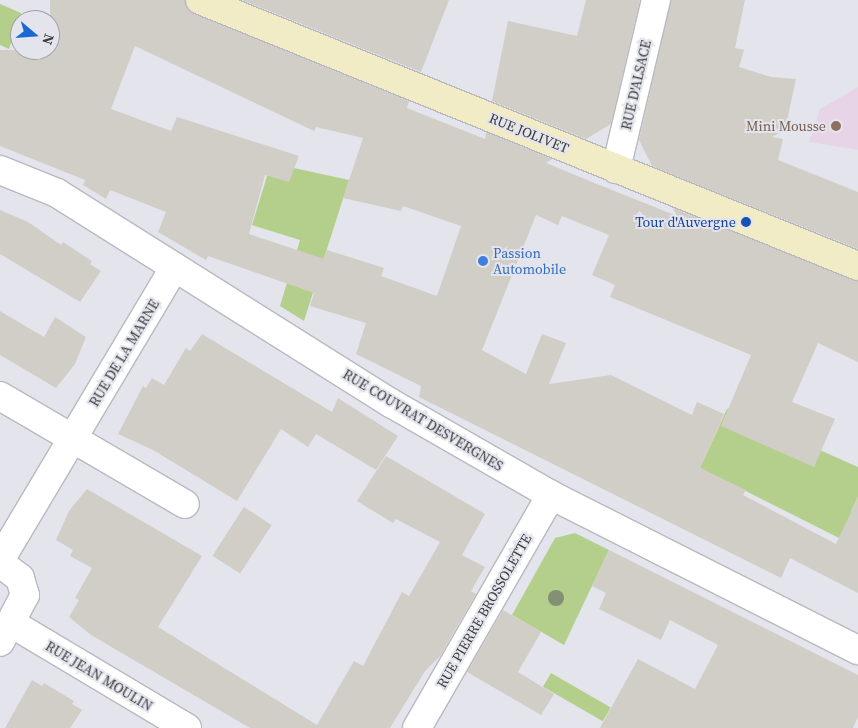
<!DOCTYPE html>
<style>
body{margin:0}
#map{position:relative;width:858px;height:728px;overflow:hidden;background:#e4e5ec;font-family:"Source Serif 4",serif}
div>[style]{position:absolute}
.education>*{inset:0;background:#e7d5e7}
.green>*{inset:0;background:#b4cf8b;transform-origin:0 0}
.building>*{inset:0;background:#d1cdc7;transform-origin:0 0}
.roads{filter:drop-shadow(1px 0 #b8b9c0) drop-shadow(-1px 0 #b8b9c0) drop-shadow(0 1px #b8b9c0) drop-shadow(0 -1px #b8b9c0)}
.street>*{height:28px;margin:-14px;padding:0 14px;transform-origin:14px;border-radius:14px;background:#fff}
.secondary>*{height:28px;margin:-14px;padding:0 14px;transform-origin:14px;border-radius:14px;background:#f1ebc6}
.trees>*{width:16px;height:16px;margin:-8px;border-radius:50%;background:#848f73}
.dots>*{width:14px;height:14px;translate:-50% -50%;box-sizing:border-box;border:2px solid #e4e5ec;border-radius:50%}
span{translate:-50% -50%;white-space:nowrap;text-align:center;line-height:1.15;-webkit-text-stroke:4px #e4e5ec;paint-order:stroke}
.street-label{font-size:14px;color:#3b3c3f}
.education-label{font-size:14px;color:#785e54}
.right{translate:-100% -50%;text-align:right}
.transit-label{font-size:14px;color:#164399}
.shop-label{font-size:14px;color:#366cbe}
.left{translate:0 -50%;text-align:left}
.north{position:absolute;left:10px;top:10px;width:50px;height:50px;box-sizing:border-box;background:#e4e5ec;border:1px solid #a0a1a7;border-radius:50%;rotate:108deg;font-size:14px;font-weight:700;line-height:20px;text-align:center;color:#3b3c3f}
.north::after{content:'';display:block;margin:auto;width:18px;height:22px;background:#1969d3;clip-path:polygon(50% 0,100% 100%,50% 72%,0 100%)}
</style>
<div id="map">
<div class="education">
<div style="clip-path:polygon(858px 87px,858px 150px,809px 142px,820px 109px)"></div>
</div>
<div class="green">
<div style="clip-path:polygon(0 4px,21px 13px,9px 49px,0 45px)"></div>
<div style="clip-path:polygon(271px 163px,349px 180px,304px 321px,280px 306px,300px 240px,252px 225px)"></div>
<div style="clip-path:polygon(727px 409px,858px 467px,858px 497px,851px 511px,858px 514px,855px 546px,700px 468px)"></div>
<div style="clip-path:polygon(575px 533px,609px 550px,564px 645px,512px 615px,555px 538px)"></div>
<div style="left:551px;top:673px;width:69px;height:16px;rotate:30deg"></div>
</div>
<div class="building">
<div style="clip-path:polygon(evenodd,50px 0,185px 0,187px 9px,194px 14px,409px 101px,407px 108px,432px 118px,485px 139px,486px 132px,552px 159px,546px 163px,602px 186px,677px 216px,673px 208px,858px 281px,858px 362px,818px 343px,792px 402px,835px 419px,814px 467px,721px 426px,751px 355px,610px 297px,615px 285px,592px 275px,609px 235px,562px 216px,558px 225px,536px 215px,482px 350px,526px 374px,542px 334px,566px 343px,549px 384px,611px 375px,692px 415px,697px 402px,724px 414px,700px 468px,746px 490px,743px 495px,836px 544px,858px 497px,858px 593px,790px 558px,781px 578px,419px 397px,421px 386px,356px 354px,366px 323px,310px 306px,314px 293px,208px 256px,206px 260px,158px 232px,166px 212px,110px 190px,106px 199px,83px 185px,85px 180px,0 146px,0 50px,50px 50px,50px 0,135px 46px,314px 131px,316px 127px,363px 138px,343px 198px,401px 211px,403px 206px,461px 226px,437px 296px,381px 276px,384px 268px,327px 250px,324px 259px,249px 234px,265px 175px,289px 182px,299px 156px,177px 117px,171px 131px,111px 109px,135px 46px)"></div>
<div style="clip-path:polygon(242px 0,449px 0,421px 72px)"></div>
<div style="clip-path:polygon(586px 0,640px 0,611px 124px,586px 139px,492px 101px,508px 21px,577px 36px)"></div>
<div style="clip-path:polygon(671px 0,745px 0,735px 48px,744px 50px,739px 67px,771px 77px,796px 79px,785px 130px,772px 137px,783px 139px,778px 160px,858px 192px,858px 249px,652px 166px,639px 140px)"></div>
<div style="clip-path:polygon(0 210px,28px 222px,61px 245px,63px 242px,92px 261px,90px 264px,101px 271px,80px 302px,0 254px)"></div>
<div style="clip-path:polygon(0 311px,44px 337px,55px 317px,86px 337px,75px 364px,56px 388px,0 355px)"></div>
<div style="clip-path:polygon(202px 334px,332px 412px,338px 398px,398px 436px,376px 470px,316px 434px,308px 447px,281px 429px,237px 501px,153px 450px,118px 434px,143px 386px,146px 388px,152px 378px,164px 385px,186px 348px,190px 351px)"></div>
<div style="clip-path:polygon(386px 456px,485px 514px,462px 555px,485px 567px,471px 591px,476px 594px,440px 656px,425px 671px,390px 728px,250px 728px,91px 635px,69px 617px,79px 600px,75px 598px,92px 568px,70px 556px,73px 550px,56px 540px,69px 511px,87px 489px,202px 556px,158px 627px,317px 725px,354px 661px,363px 666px,402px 592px,409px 596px,440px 542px,396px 519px,393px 523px,357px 501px)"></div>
<div style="left:244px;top:507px;width:33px;height:58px;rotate:33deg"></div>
<div style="clip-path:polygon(609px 550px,858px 675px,858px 717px,853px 728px,600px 728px,638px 659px,695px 689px,718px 645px,670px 620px,661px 640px,599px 609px,606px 593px,592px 586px)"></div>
<div style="clip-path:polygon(503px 610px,541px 632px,518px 672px,554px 694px,541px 715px,467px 672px)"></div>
<div style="clip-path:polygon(32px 680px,42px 686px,44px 683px,74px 701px,72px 704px,82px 710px,70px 728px,5px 728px)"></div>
</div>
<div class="roads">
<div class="street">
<div style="left:616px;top:169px;width:174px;rotate:-76.7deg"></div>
<div style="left:0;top:170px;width:61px;rotate:22deg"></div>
<div style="left:57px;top:193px;width:395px;rotate:32.2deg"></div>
<div style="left:391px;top:403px;width:185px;rotate:29.9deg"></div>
<div style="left:551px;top:495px;width:344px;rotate:26.8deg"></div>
<div style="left:0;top:396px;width:214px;rotate:30.3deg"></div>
<div style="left:0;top:560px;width:341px;rotate:-59.2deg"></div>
<div style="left:0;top:563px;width:25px;rotate:37deg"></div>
<div style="left:20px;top:578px;width:18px;rotate:74deg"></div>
<div style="left:25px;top:595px;width:53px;rotate:118deg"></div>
<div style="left:11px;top:623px;width:205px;rotate:30.8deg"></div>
<div style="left:417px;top:728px;width:269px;rotate:-60.1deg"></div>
</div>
<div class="secondary">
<div style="left:200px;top:0;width:710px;rotate:22.01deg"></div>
</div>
</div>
<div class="trees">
<div style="left:556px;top:598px"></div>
</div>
<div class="dots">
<div style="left:836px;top:126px;background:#8d6e63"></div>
<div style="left:746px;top:222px;background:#1a4fb4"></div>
<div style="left:483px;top:261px;background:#3f7fe0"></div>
</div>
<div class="street-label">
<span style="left:636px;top:85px;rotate:-77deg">RUE D'ALSACE</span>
<span style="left:529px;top:133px;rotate:22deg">RUE JOLIVET</span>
<span style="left:124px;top:353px;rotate:-59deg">RUE DE LA MARNE</span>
<span style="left:423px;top:420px;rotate:31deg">RUE COUVRAT DESVERGNES</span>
<span style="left:484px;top:611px;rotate:-60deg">RUE PIERRE BROSSOLETTE</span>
<span style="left:99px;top:676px;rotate:31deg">RUE JEAN MOULIN</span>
</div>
<div class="education-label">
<span class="right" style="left:826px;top:126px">Mini Mousse</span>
</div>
<div class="transit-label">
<span class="right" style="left:736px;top:222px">Tour d'Auvergne</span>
</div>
<div class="shop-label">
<span class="left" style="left:493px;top:261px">Passion<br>Automobile</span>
</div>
<div class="north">N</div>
</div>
